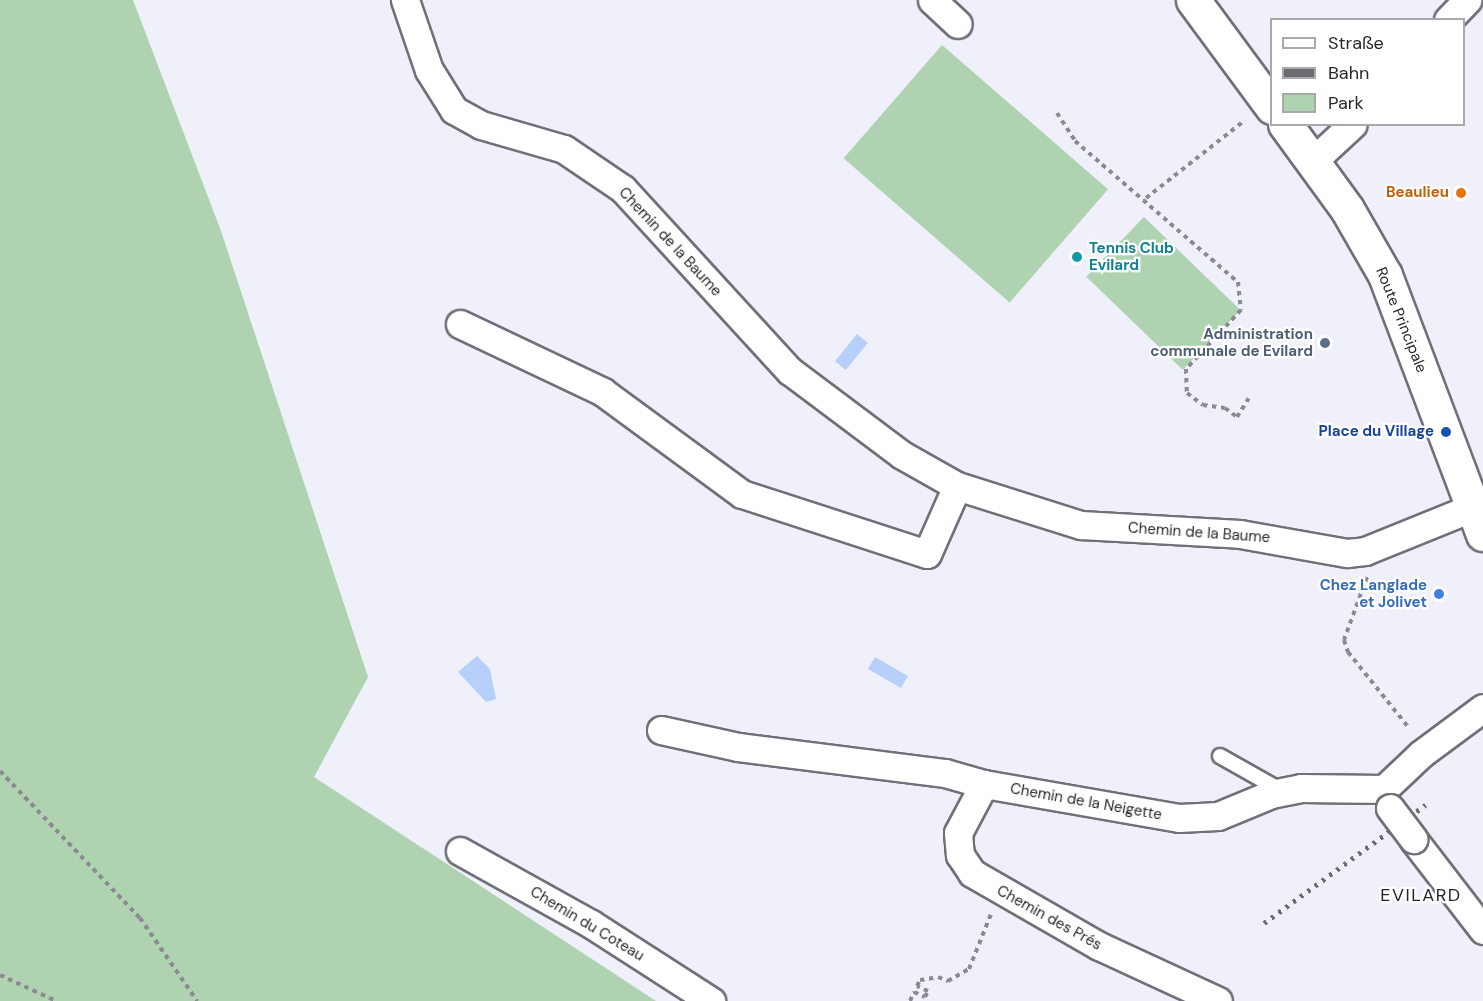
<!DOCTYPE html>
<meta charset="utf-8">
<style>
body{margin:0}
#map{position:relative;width:1483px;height:1001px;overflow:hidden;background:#eff0fa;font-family:"DM Sans",sans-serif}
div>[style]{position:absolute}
.green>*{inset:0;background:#afd2b1;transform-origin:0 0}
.water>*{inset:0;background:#b7cffb;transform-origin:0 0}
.path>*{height:4px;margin-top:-2px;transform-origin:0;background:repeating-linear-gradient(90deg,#8a8b91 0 4.5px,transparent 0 9px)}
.roads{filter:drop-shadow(2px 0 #6f7078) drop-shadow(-2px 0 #6f7078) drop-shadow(0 2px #6f7078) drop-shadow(0 -2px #6f7078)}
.service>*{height:14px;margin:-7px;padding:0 7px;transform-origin:7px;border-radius:7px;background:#fff}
.minor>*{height:27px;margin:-13.5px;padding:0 13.5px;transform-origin:13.5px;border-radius:13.5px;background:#fff}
.tertiary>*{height:33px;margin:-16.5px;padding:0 16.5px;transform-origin:16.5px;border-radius:16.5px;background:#fff}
.rail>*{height:4.5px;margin-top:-2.25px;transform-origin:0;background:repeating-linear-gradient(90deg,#6b6c71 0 3px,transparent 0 9px)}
.bridges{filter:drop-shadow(2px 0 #6f7078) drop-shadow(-2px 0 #6f7078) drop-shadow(0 2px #6f7078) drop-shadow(0 -2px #6f7078)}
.minor-bridge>*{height:27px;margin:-13.5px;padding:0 13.5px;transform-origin:13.5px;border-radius:13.5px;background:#fff}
.dots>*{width:16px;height:16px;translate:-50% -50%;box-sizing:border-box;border:3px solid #fff;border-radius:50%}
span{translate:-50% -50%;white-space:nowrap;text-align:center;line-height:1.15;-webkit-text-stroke:4.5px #fff;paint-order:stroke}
.food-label{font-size:15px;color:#c56008;font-weight:700}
.right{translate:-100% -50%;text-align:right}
.street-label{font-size:15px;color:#26272a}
.culture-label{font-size:15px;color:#0d838f;font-weight:700}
.left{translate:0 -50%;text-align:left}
.service-label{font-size:15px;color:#4e5e75;font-weight:700}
.transit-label{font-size:15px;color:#164399;font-weight:700}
.shop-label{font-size:15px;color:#366cbe;font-weight:700}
.quarter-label{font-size:18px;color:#26272a;letter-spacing:1.5px}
.legend{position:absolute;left:1270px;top:18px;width:195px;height:108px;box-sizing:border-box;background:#fff;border:2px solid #a8a9aa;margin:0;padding:8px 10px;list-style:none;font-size:18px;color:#26272a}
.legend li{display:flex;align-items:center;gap:12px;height:30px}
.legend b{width:30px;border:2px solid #a8a9aa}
</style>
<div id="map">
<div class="green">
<div style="clip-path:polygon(0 0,133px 0,221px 231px,368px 677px,314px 777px,656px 1001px,0 1001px)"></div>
<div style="left:942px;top:45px;width:220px;height:150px;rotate:41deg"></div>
<div style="left:1144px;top:217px;width:134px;height:83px;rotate:44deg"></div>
</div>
<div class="water">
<div style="left:857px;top:334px;width:14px;height:35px;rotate:39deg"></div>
<div style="clip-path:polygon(477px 656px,490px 669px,496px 699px,486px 702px,458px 672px)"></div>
<div style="left:875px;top:657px;width:38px;height:14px;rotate:30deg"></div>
</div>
<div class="path">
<div style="left:1057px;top:113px;width:33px;rotate:57deg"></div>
<div style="left:1075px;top:141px;width:216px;rotate:40.9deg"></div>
<div style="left:1238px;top:282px;width:28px;rotate:84deg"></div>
<div style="left:1241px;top:310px;width:81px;rotate:133deg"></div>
<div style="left:1186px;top:369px;width:24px;rotate:88deg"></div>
<div style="left:1187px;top:393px;width:20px;rotate:37deg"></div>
<div style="left:1203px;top:405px;width:22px;rotate:8deg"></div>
<div style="left:1225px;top:408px;width:15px;rotate:37deg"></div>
<div style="left:1237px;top:417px;width:22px;rotate:-58deg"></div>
<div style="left:1146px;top:198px;width:126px;rotate:-38.2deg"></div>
<div style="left:1367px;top:577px;width:67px;rotate:110.1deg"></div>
<div style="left:1344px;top:640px;width:13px;rotate:72deg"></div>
<div style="left:1348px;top:652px;width:99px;rotate:51.2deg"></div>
<div style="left:0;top:771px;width:203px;rotate:46.4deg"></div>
<div style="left:140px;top:918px;width:101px;rotate:55.5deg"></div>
<div style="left:0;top:975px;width:62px;rotate:24.9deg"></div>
<div style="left:910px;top:1001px;width:10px;rotate:-66deg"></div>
<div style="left:914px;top:992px;width:12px;rotate:24deg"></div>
<div style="left:925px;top:997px;width:7px;rotate:-63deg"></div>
<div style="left:928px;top:991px;width:12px;rotate:-156deg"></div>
<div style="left:917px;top:986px;width:7px;rotate:-63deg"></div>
<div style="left:920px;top:980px;width:18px;rotate:-9deg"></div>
<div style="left:938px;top:977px;width:11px;rotate:22deg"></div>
<div style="left:948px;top:981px;width:24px;rotate:-30deg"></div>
<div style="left:969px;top:969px;width:59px;rotate:-68.2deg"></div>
</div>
<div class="roads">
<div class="service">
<div style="left:1220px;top:756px;width:69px;rotate:29.5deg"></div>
</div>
<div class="minor">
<div style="left:405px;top:0;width:74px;rotate:71.1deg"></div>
<div style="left:429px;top:70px;width:47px;rotate:58deg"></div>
<div style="left:454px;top:110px;width:31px;rotate:29deg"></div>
<div style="left:481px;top:125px;width:86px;rotate:16.1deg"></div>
<div style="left:564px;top:149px;width:71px;rotate:34.1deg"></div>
<div style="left:623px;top:189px;width:247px;rotate:47.5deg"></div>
<div style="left:790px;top:371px;width:140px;rotate:36.9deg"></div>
<div style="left:902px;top:455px;width:63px;rotate:29.4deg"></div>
<div style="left:957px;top:486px;width:130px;rotate:17.5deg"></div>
<div style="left:1081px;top:525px;width:159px;rotate:3.2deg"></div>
<div style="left:1240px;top:534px;width:109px;rotate:10.1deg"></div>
<div style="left:1347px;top:553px;width:18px;rotate:-6deg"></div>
<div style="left:1365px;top:551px;width:118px;rotate:-22deg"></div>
<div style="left:932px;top:0;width:35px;rotate:43deg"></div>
<div style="left:1448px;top:20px;width:28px;rotate:-46deg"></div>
<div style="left:1313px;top:161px;width:54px;rotate:-42.8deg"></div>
<div style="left:460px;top:324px;width:158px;rotate:25.4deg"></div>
<div style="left:603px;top:392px;width:172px;rotate:36.3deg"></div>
<div style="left:742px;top:494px;width:194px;rotate:18deg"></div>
<div style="left:927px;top:554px;width:74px;rotate:-66.2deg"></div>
<div style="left:661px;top:730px;width:79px;rotate:12.4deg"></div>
<div style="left:738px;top:747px;width:209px;rotate:7.2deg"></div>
<div style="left:945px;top:773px;width:41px;rotate:15.8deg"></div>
<div style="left:984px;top:784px;width:198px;rotate:9.9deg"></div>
<div style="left:1179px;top:818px;width:39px;rotate:-3deg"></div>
<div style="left:1218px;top:816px;width:57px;rotate:-22.5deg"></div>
<div style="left:1271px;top:794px;width:31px;rotate:-11deg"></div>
<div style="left:1301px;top:788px;width:83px;rotate:0.7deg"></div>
<div style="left:984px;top:784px;width:55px;rotate:118deg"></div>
<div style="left:958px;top:833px;width:22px;rotate:85deg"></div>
<div style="left:960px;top:855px;width:22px;rotate:56deg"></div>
<div style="left:972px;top:873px;width:146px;rotate:29.9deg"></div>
<div style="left:1099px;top:946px;width:131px;rotate:24.8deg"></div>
<div style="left:1384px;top:789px;width:51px;rotate:-43.4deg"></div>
<div style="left:1421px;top:754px;width:77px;rotate:-36.6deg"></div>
<div style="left:1413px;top:839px;width:115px;rotate:52.4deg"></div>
<div style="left:460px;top:851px;width:150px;rotate:29.1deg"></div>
<div style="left:591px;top:924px;width:143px;rotate:32.7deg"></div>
</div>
<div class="tertiary">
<div style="left:1193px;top:0;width:133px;rotate:53.6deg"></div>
<div style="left:1285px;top:124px;width:105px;rotate:53.9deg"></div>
<div style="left:1347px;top:209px;width:76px;rotate:60.1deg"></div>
<div style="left:1385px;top:275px;width:277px;rotate:69.3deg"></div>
</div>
</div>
<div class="rail">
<div style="left:1264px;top:923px;width:200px;rotate:-36.2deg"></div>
</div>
<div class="bridges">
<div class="minor-bridge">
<div style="left:1390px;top:808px;width:39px;rotate:53deg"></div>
</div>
</div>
<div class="dots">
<div style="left:1461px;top:193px;background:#e8710a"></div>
<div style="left:1077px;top:257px;background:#0f9aa8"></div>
<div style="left:1325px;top:343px;background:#5c6f8a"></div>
<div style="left:1446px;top:432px;background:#1a4fb4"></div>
<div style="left:1439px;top:594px;background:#3f7fe0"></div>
</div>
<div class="food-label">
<span class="right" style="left:1449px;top:193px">Beaulieu</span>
</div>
<div class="street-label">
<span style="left:670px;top:242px;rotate:47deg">Chemin de la Baume</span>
<span style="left:1401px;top:320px;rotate:68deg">Route Principale</span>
<span style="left:1199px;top:533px;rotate:4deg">Chemin de la Baume</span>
<span style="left:1086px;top:802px;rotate:10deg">Chemin de la Neigette</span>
<span style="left:1049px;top:918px;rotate:29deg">Chemin des Prés</span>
<span style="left:587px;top:924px;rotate:31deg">Chemin du Coteau</span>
</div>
<div class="culture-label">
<span class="left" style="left:1089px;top:257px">Tennis Club<br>Evilard</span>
</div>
<div class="service-label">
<span class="right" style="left:1313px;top:343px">Administration<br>communale de Evilard</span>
</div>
<div class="transit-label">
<span class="right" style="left:1434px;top:432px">Place du Village</span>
</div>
<div class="shop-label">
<span class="right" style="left:1427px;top:594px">Chez Langlade<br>et Jolivet</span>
</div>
<div class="quarter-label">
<span style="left:1421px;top:895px">EVILARD</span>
</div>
<ul class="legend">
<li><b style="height:8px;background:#fff"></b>Straße</li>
<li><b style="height:8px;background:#6b6c71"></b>Bahn</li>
<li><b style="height:16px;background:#afd2b1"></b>Park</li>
</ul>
</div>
